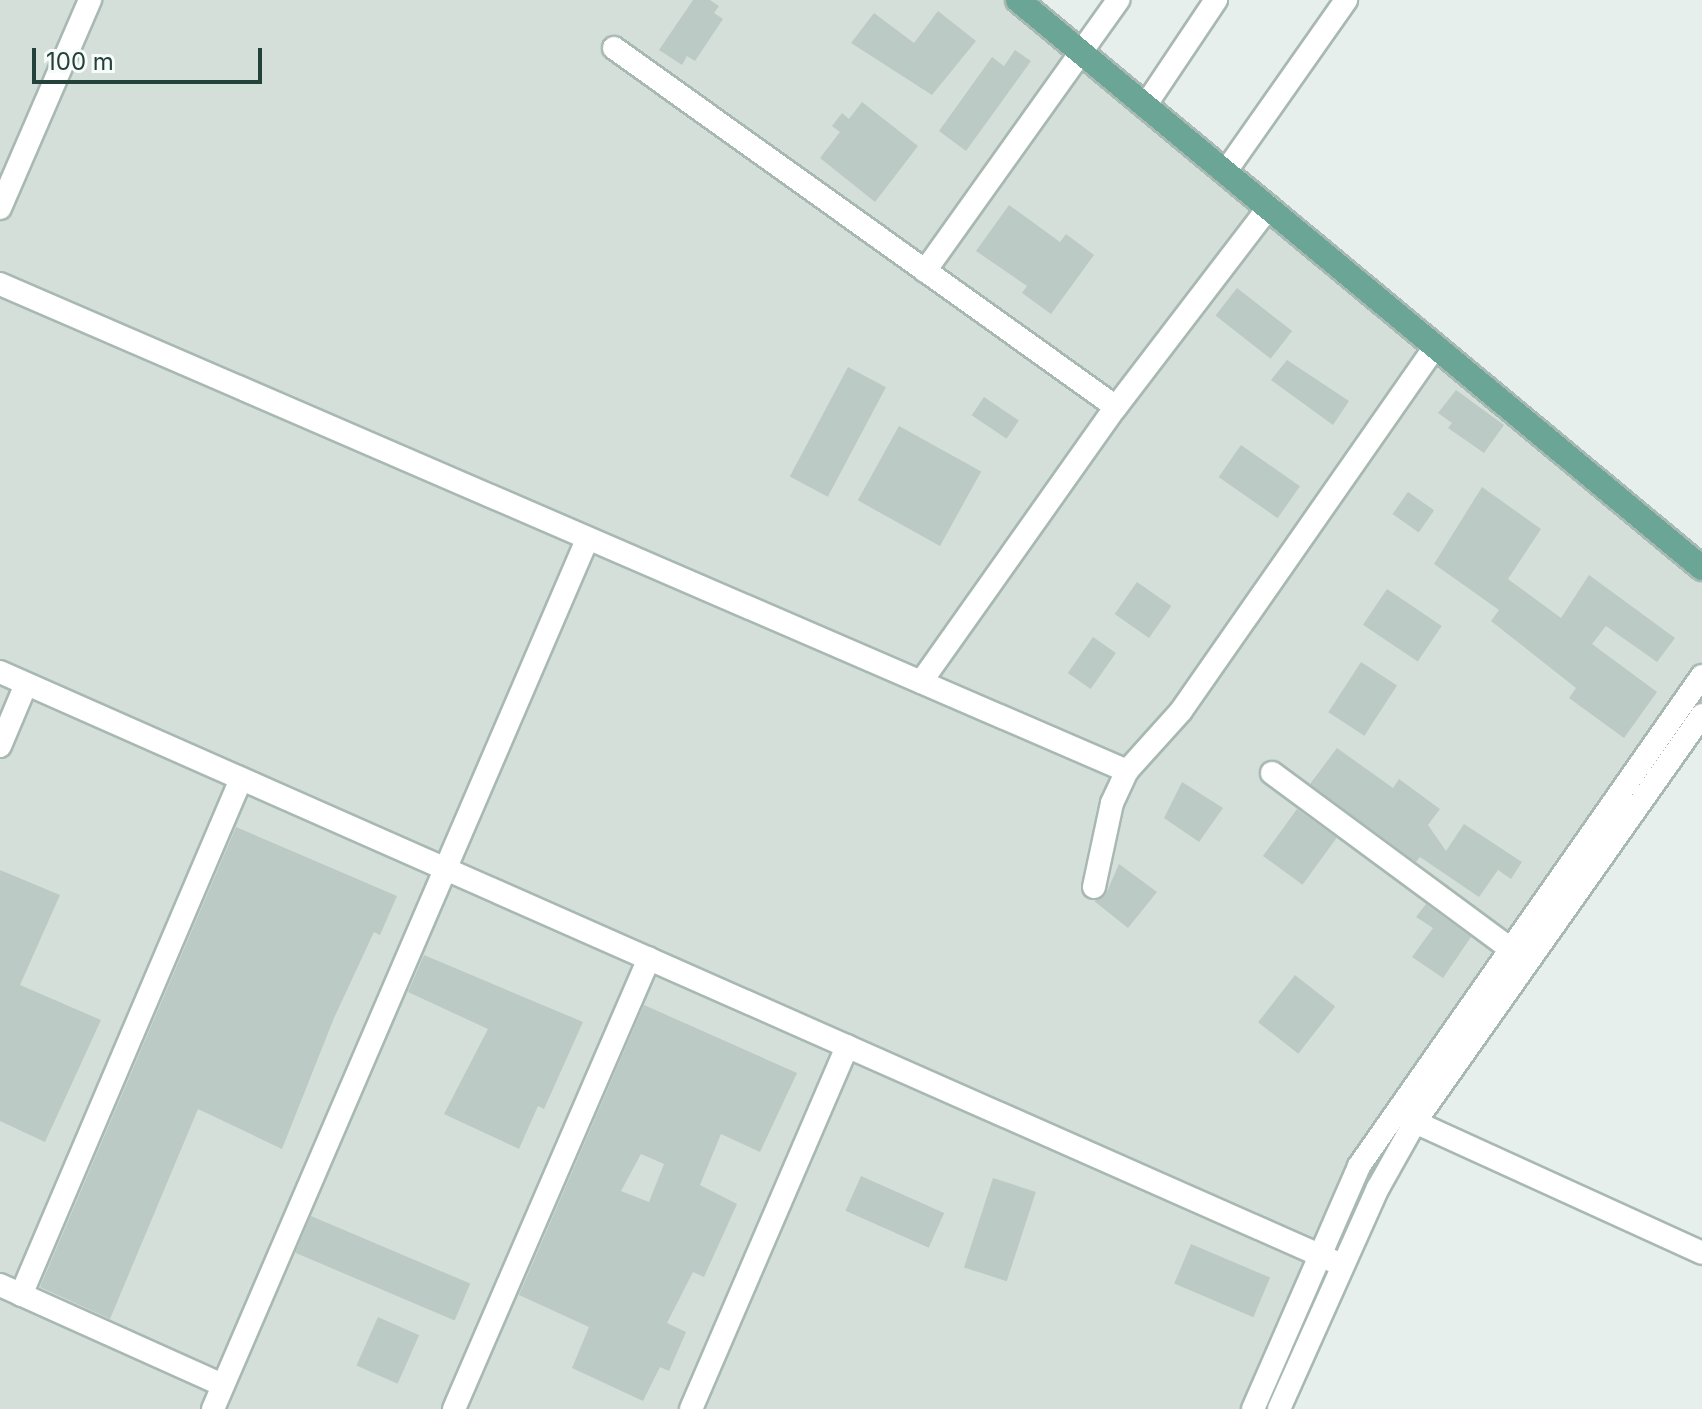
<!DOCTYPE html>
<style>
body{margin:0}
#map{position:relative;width:1702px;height:1409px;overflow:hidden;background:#e6efeb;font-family:Inter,sans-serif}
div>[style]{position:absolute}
.built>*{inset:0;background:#d4dfda}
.building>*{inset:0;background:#bbcac4;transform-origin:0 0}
.roads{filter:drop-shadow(2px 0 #a8b8b2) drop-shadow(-2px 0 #a8b8b2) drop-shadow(0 2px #a8b8b2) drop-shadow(0 -2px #a8b8b2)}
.minor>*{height:22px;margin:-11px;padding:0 11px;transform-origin:11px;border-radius:11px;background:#fff}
.major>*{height:24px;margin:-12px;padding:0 12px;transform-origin:12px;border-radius:12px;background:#6aa596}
span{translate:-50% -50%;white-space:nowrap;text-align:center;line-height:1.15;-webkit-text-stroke:6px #f7fbf9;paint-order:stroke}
.scale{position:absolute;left:32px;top:48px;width:230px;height:36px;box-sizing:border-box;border:4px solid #24423a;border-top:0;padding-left:10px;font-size:24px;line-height:28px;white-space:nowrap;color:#24423a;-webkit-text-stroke:6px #f7fbf9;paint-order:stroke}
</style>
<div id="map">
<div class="built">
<div style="clip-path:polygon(0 0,1021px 0,1702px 568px,1702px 696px,1407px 1137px,1276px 1409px,0 1409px)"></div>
</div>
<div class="building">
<div style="clip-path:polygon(693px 0,710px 0,719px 6px,714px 13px,723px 19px,695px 61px,687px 56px,682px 65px,659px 50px)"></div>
<div style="clip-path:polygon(938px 11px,976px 41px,932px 95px,851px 43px,874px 13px,914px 43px)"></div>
<div style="clip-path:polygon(1015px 50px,1031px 61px,966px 151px,939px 131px,992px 57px,1004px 66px)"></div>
<div style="clip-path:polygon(862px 102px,918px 146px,875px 202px,820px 158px,840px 132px,832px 126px,842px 113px,849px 119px)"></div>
<div style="clip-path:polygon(1009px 205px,1060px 242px,1066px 234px,1094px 255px,1051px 314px,1022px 293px,1027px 286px,976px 251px)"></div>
<div style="left:1237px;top:288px;width:70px;height:35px;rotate:38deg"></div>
<div style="clip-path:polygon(1287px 360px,1349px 401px,1333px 425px,1271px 380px)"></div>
<div style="left:848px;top:367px;width:43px;height:124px;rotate:28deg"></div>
<div style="clip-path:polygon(1456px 390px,1504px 425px,1484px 453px,1448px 428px,1452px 423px,1438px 413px)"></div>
<div style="left:984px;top:397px;width:42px;height:22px;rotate:34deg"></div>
<div style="left:899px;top:426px;width:94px;height:85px;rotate:29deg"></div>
<div style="left:1241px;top:445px;width:72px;height:39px;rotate:35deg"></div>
<div style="clip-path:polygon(1482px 487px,1541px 529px,1508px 579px,1561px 618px,1589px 575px,1675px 638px,1657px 662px,1606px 626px,1592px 644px,1657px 692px,1624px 738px,1569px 698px,1576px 688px,1491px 621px,1499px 610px,1434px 564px)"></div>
<div style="left:1408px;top:492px;width:32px;height:27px;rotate:35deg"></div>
<div style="left:1137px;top:582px;width:42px;height:39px;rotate:35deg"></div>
<div style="left:1387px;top:589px;width:66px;height:43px;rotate:34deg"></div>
<div style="left:1093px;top:637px;width:28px;height:44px;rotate:35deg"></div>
<div style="left:1361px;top:662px;width:43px;height:60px;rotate:33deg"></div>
<div style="clip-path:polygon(1337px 748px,1393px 788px,1399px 779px,1440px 809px,1428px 825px,1446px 851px,1464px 824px,1522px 862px,1511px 879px,1498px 870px,1479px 897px,1420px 857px,1416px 862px,1310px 784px)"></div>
<div style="clip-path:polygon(1182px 782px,1223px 808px,1199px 842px,1164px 818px)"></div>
<div style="left:1297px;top:809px;width:49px;height:58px;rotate:36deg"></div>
<div style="clip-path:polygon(236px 827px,397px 896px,380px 935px,374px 932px,334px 1018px,282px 1149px,198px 1109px,110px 1319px,40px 1287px)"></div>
<div style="clip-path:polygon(1119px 864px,1157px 892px,1128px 928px,1094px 901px,1105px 896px)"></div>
<div style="clip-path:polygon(0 870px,60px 895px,20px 985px,101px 1020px,45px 1142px,0 1121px)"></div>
<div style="clip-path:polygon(1426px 904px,1471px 937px,1443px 978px,1412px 957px,1433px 928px,1416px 917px)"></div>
<div style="clip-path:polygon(424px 955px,583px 1022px,544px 1109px,538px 1106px,519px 1149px,444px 1114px,488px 1029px,408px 992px)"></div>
<div style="left:1295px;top:975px;width:51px;height:60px;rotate:38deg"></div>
<div style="clip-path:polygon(evenodd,644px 1005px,797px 1073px,760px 1152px,721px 1134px,700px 1185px,737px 1204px,704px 1277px,693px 1272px,667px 1323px,686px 1332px,669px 1371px,660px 1367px,643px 1401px,572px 1368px,589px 1327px,519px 1295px,644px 1005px,641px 1154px,664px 1164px,649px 1202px,621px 1191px,641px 1154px)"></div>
<div style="left:861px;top:1176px;width:91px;height:38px;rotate:24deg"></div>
<div style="left:993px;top:1178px;width:45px;height:94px;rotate:18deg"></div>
<div style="left:311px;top:1216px;width:173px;height:40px;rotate:23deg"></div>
<div style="left:1191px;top:1244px;width:86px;height:43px;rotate:23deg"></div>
<div style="left:378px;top:1317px;width:45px;height:53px;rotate:24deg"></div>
</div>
<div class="roads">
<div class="minor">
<div style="left:614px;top:48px;width:617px;rotate:35.57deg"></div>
<div style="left:1116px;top:407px;width:252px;rotate:-52.6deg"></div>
<div style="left:1145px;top:106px;width:128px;rotate:-56.2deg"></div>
<div style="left:1226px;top:171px;width:209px;rotate:-54.9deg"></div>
<div style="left:0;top:208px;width:227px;rotate:-66.6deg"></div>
<div style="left:925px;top:271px;width:333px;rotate:-54.5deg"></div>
<div style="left:0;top:284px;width:1228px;rotate:23.37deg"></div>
<div style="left:0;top:672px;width:1467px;rotate:23.84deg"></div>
<div style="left:921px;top:682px;width:337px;rotate:-54.7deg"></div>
<div style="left:0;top:746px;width:67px;rotate:-67.2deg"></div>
<div style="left:1272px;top:773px;width:297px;rotate:36.4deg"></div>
<div style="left:1094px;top:887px;width:86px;rotate:-77.9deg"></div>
<div style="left:1112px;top:803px;width:35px;rotate:-65deg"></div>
<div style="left:1127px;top:771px;width:81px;rotate:-48deg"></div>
<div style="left:1181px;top:711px;width:445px;rotate:-55.1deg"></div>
<div style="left:1415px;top:1122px;width:315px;rotate:24.5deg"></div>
<div style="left:0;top:1285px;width:244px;rotate:24.2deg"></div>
<div style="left:21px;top:1295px;width:561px;rotate:-66.91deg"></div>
<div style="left:213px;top:1409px;width:944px;rotate:-66.72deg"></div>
<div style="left:454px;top:1409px;width:491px;rotate:-66.6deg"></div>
<div style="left:691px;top:1409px;width:395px;rotate:-66.7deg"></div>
<div style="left:1253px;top:1409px;width:265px;rotate:-66.4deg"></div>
<div style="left:1359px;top:1166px;width:598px;rotate:-55.01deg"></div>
<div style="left:1279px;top:1409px;width:242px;rotate:-65.9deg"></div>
<div style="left:1378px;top:1188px;width:76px;rotate:-60.7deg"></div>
<div style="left:1415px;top:1122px;width:498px;rotate:-54.8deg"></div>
</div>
<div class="major">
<div style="left:1018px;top:0;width:889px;rotate:39.71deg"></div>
</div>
</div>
<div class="scale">100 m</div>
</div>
